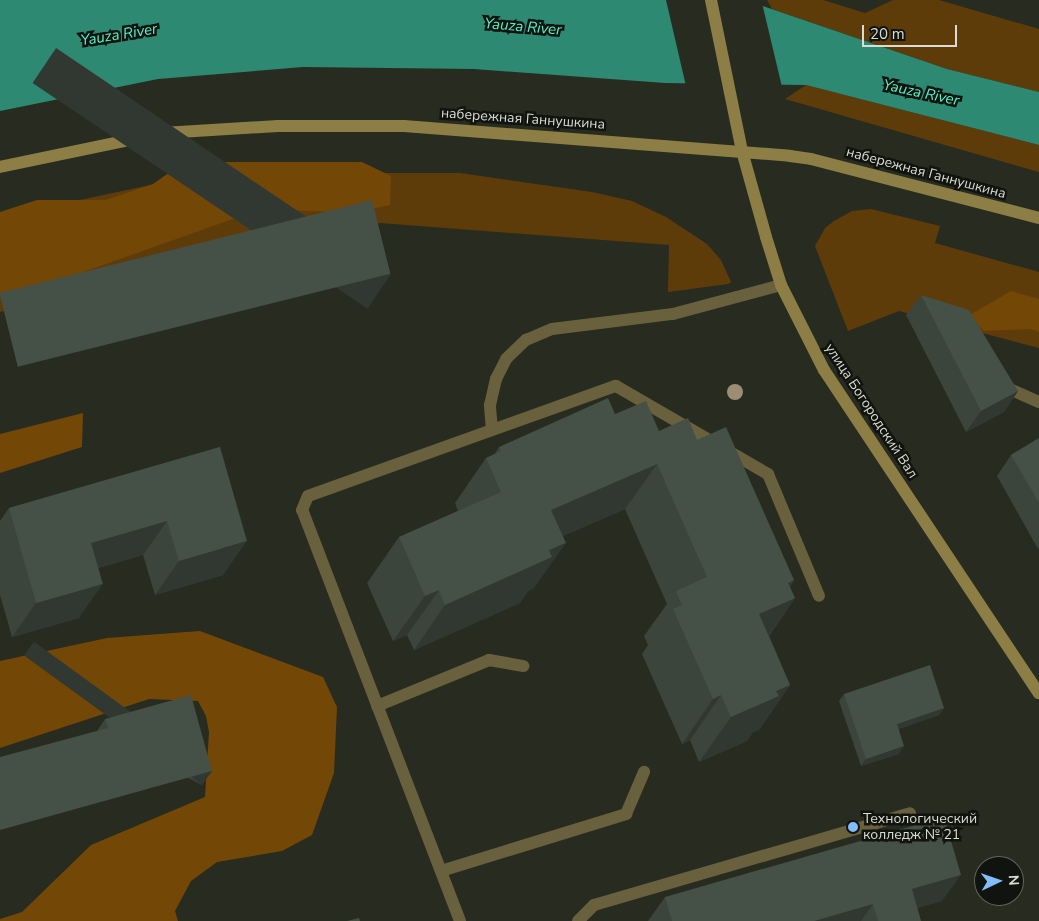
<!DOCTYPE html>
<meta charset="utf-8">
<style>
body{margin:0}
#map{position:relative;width:1039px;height:921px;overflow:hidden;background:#282b1f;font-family:"Nunito Sans",sans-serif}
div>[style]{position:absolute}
.green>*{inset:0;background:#5e3c0a}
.forest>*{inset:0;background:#734806}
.water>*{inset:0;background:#2d8972}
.pier>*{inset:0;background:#282b1f}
.service>*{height:12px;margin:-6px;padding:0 6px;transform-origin:6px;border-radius:6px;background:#69603d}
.secondary>*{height:12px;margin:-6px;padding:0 6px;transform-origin:6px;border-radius:6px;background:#8c7e45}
.trees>*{width:16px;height:16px;margin:-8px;border-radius:50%;background:#9e8d75}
.wall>*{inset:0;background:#3b453c}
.shaded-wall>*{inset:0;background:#303831;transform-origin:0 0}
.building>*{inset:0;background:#455046;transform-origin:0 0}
.dots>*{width:14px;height:14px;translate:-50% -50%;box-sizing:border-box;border:2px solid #11130e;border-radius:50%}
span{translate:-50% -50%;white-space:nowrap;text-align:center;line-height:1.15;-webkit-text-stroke:5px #11130e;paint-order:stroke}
.street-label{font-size:14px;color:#d9dcd4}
.poi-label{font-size:14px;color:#d9dcd4}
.left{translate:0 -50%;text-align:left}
.water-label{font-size:15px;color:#52f5cd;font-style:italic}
.north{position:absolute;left:974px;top:856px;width:50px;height:50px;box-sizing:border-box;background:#11130e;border:1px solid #61635d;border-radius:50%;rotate:87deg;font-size:14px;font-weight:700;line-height:20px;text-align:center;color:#d9dcd4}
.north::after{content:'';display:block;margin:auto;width:18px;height:22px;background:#81bdfa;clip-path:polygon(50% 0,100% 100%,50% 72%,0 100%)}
.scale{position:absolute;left:862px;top:25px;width:95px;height:22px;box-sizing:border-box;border:2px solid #d9dcd4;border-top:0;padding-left:6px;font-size:15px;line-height:18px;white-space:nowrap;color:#d9dcd4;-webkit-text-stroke:4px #11130e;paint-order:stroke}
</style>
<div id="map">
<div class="green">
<div style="clip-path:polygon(767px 0,823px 0,865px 13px,893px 0,939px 0,1039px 29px,1039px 92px,947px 69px,772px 9px)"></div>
<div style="clip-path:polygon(806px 85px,1039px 145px,1039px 172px,785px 99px)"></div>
<div style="clip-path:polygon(376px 173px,460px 173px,592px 192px,632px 201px,666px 217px,707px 244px,721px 260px,731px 282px,728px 284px,668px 292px,669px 245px,380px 223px,0 312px,0 217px,169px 181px)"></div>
<div style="clip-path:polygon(871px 209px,940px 226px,935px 243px,1039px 272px,1039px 348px,899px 311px,848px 331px,815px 246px,825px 228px,834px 221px,852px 211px)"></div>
</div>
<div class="forest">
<div style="clip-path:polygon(184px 162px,362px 162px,391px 176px,390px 205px,356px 212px,258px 210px,72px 276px,48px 295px,0 297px,0 212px,37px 200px,106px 200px,153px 184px)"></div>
<div style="clip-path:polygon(1011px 291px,1039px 299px,1039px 332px,1031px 329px,984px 331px,968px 316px)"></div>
<div style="clip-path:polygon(83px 413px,82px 447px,0 473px,0 434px)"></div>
<div style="clip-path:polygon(200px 631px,323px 677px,337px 707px,334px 773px,312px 835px,282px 851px,217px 862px,191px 881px,175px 911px,178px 921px,0 921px,0 919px,22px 912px,91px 845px,205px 797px,209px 732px,206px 716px,198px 701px,149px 699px,0 748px,0 661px,107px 638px)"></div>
</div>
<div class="water">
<div style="clip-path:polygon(0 0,745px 0,947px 69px,1039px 92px,1039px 145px,806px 85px,665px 83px,474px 69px,303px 67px,158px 79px,0 111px)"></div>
</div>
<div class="pier">
<div style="clip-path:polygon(666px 0,753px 0,762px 3px,782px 87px,686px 86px)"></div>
</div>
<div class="service">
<div style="left:1005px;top:387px;width:37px;rotate:24deg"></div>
<div style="left:492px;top:430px;width:25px;rotate:-95deg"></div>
<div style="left:490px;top:405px;width:27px;rotate:-77deg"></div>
<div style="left:496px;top:379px;width:22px;rotate:-63deg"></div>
<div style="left:506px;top:359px;width:28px;rotate:-44deg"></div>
<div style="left:526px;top:340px;width:28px;rotate:-23deg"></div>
<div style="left:552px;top:329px;width:122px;rotate:-7.1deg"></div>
<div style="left:673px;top:314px;width:112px;rotate:-15deg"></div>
<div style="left:377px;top:706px;width:121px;rotate:-22.3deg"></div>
<div style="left:489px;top:660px;width:35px;rotate:10deg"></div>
<div style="left:441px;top:871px;width:194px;rotate:-17.1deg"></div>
<div style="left:626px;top:814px;width:46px;rotate:-66.8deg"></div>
<div style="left:460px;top:921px;width:440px;rotate:-111deg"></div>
<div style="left:302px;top:510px;width:15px;rotate:-67deg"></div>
<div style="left:308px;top:496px;width:327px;rotate:-19.7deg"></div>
<div style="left:616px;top:386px;width:176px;rotate:30.1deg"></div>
<div style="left:768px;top:474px;width:132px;rotate:67.3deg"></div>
<div style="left:578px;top:921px;width:23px;rotate:-45deg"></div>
<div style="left:594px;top:905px;width:329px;rotate:-16.2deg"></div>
</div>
<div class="secondary">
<div style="left:711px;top:0;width:154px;rotate:78.4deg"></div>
<div style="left:742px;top:151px;width:89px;rotate:74.4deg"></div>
<div style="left:766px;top:237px;width:50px;rotate:72.6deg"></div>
<div style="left:781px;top:285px;width:95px;rotate:63.2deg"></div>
<div style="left:824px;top:370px;width:388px;rotate:56.4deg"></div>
<div style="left:0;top:167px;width:167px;rotate:-11.8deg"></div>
<div style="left:163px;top:133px;width:115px;rotate:-3.5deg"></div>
<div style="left:278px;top:126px;width:126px"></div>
<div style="left:404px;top:126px;width:387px;rotate:4.4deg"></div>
<div style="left:790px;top:156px;width:21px;rotate:8deg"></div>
<div style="left:811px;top:159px;width:236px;rotate:14.5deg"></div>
</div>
<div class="trees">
<div style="left:735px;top:392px"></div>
</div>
<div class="wall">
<div style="clip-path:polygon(921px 295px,1018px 391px,1004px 412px,966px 432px,906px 315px)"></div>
<div style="clip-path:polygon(615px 414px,659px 431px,697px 440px,794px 580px,790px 587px,795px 598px,769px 636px,790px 685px,759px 730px,753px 732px,747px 741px,699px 762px,690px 740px,682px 744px,642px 654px,648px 645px,644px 636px,667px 604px,625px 509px,563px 536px,534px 588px,528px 591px,520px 603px,414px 650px,407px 635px,393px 641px,367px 583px,399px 537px,458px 511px,455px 503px,486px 458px,494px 455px,499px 447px)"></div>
<div style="clip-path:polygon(1039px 438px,1039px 548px,1038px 549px,997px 476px,1011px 455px)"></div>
<div style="clip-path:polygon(220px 447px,223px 575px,155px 595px,143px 555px,98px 568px,79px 618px,12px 637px,0 595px,0 521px,9px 508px)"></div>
<div style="clip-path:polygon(844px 694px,944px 708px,939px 715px,899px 729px,899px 754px,861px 766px,839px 701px)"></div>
<div style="clip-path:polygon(105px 719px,212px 771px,202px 785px,97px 731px)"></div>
<div style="clip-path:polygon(665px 897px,942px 901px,917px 908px,921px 921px,648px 921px)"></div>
</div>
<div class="shaded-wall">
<div style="left:391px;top:274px;width:42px;height:404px;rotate:124deg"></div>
<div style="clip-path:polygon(1018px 391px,1004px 412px,966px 432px,981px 411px)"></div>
<div style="clip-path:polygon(657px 464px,625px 509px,520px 555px,551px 510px)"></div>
<div style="clip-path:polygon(167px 521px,143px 555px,67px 577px,91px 543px)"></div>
<div style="clip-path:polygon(247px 541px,223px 575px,155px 595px,179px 561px)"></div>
<div style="clip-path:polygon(566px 543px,534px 588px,528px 591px,520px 603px,414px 650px,445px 605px,549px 550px)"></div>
<div style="clip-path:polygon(794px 580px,775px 607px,795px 598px,763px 643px,759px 614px,788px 583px)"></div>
<div style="clip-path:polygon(103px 584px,79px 618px,12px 637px,36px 603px)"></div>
<div style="clip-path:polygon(439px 590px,407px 635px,393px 641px,425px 596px)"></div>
<div style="clip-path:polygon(790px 685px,759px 730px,753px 732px,747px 741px,699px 762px,731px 717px,776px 691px)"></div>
<div style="clip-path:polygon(721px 695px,690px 740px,682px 744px,713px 699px)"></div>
<div style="clip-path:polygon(944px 708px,939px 715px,892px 731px,897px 724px)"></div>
<div style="clip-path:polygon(904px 746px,899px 754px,861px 766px,866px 759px)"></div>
<div style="left:212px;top:771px;width:17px;height:220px;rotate:126deg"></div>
<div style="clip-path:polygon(961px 875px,942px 901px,893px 915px,912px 889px)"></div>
<div style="clip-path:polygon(873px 904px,861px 921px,814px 921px)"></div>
</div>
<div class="building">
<div style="left:372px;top:200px;width:76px;height:384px;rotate:76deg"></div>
<div style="clip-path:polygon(921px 295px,969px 310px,1018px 391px,981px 411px)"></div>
<div style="clip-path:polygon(608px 398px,615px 414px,646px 401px,659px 431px,688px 418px,697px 440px,726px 427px,794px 580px,788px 583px,795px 598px,759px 614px,790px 685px,776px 691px,779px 696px,731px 717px,721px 695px,713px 699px,673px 609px,682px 605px,676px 591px,707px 577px,657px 464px,551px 510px,566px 543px,549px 550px,552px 557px,445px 605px,439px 590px,425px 596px,399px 537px,501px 492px,486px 458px,501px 451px,499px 447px)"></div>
<div style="clip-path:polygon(1039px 438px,1039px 503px,1011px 455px)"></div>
<div style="clip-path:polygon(220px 447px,247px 541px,179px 561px,167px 521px,91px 543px,103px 584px,36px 603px,9px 508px)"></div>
<div style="clip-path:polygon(930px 665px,944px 708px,897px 724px,904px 746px,866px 759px,844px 694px)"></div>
<div style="clip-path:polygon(191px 695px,212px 771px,0 830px,0 757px,108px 728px,105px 719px)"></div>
<div style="clip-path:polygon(944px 817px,961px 875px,912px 889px,921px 921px,878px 921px,873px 904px,814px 921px,672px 921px,665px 897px)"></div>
<div style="clip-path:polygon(359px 918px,360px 921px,347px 921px)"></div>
</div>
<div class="dots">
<div style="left:853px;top:827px;background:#81bdfa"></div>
</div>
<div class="street-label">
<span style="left:523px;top:119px;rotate:4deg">набережная Ганнушкина</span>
<span style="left:926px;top:173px;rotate:15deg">набережная Ганнушкина</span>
<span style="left:871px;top:411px;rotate:57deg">улица Богородский Вал</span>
</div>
<div class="poi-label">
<span class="left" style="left:863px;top:827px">Технологический<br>колледж № 21</span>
</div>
<div class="water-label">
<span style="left:523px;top:27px;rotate:5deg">Yauza River</span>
<span style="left:119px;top:35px;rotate:-9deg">Yauza River</span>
<span style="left:921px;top:93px;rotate:12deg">Yauza River</span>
</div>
<div class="north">N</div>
<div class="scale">20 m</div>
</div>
